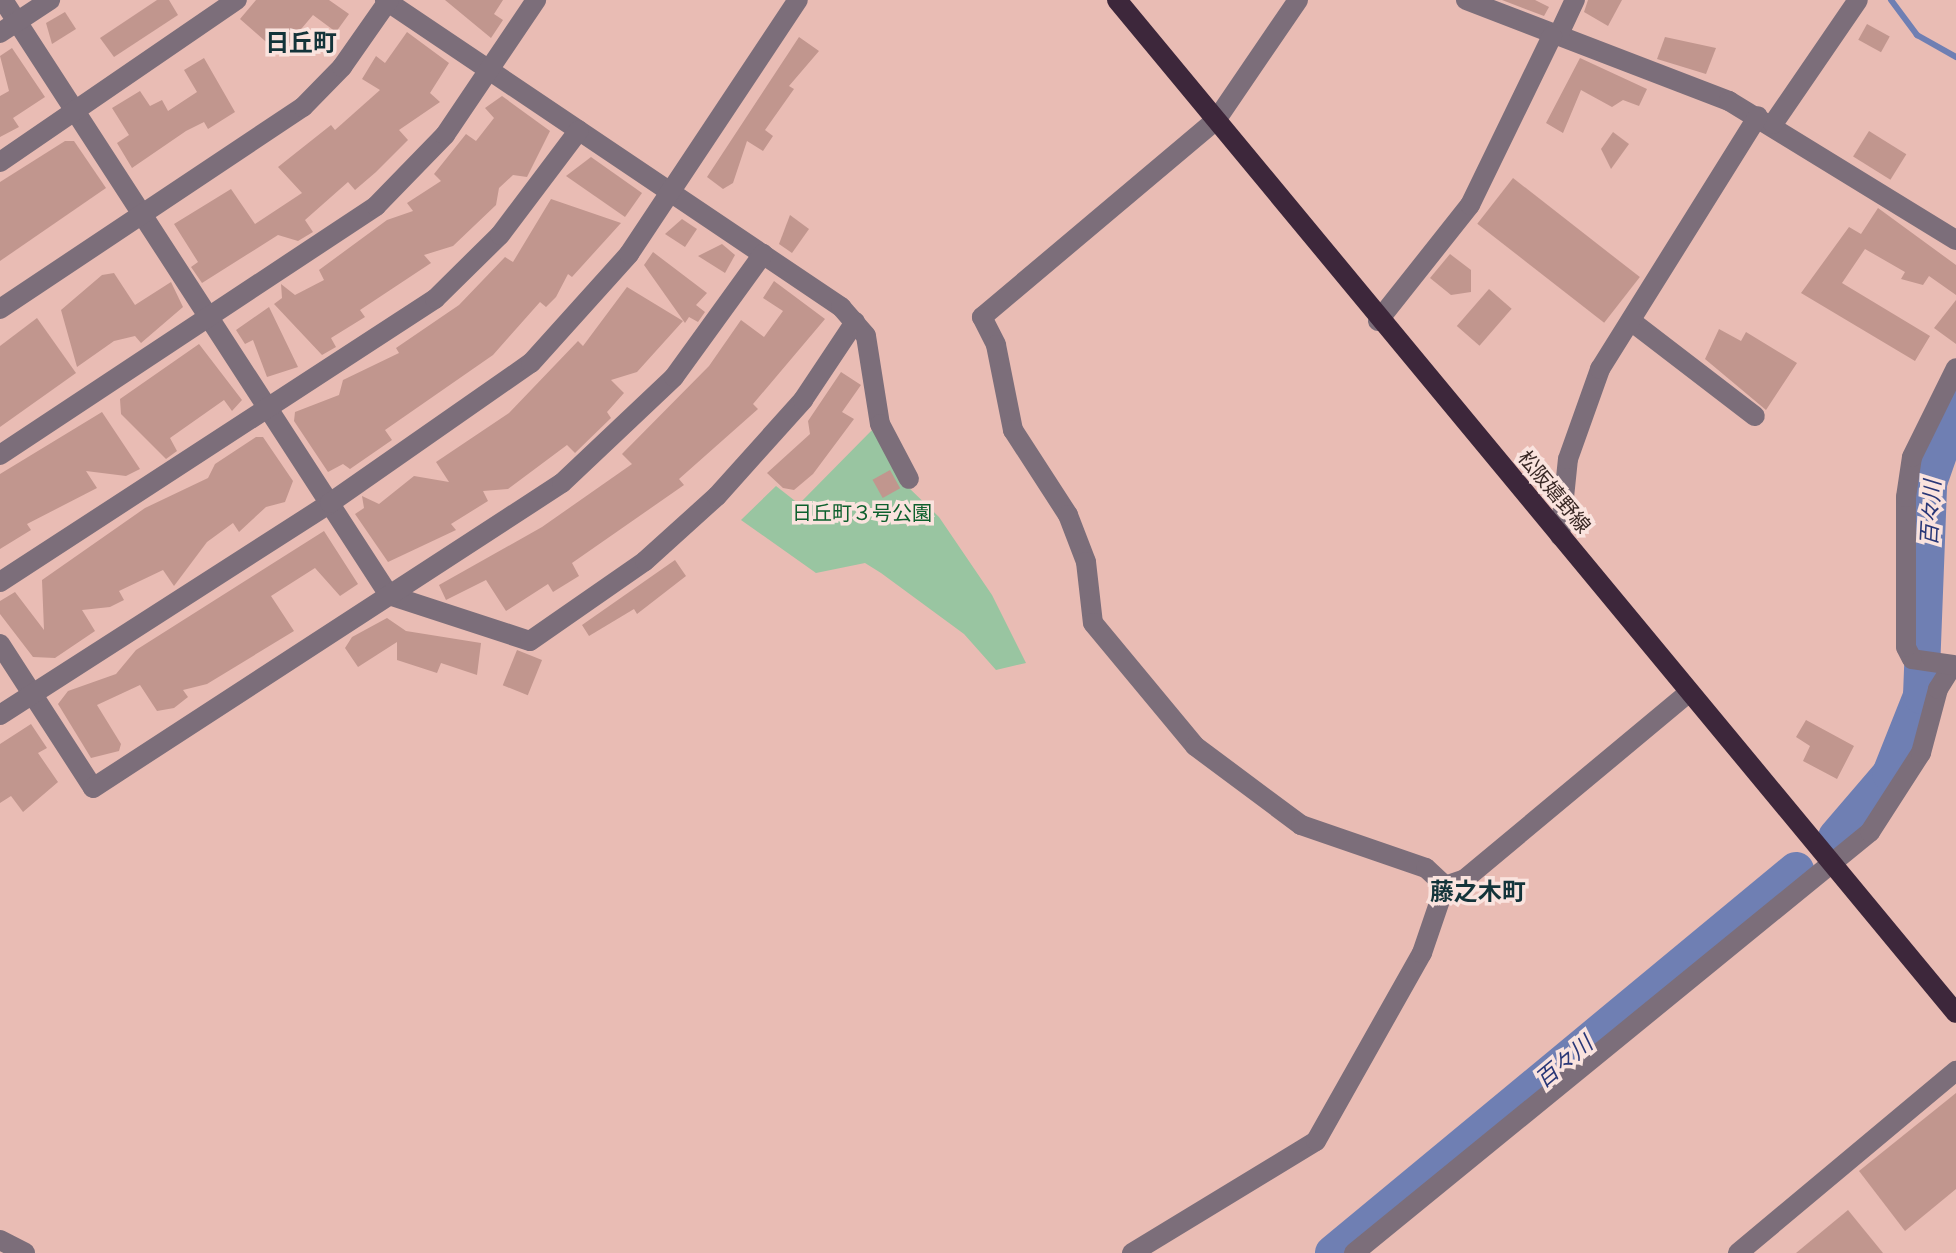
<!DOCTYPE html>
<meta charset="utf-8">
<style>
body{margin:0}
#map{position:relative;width:1956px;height:1253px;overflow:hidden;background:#e9bcb4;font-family:Raleway,"Noto Sans JP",sans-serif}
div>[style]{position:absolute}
.green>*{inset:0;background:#99c5a1}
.stream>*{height:6px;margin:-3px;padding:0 3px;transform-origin:3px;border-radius:3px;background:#6f7fb3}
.river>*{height:36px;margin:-18px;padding:0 18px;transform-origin:18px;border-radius:18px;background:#6f7fb3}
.building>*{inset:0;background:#c1968e;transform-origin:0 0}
.minor>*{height:20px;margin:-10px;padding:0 10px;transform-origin:10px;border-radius:10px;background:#7c6e7a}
.major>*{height:20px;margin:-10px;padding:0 10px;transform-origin:10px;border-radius:10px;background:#3d273b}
span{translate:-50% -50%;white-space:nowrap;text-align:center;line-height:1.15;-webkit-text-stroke:7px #fae3de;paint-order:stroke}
.street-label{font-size:20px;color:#392825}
.park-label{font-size:20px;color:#0d602d}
.water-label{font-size:22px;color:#293777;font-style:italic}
.quarter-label{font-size:24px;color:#13343a;font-weight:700}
</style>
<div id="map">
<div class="green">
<div style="clip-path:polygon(873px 429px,907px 486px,939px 517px,992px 595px,1026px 663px,996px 670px,964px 634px,881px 573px,865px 563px,816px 573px,741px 520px,776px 486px,799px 504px)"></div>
</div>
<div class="stream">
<div style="left:1891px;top:0;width:44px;rotate:53.4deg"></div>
<div style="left:1917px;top:35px;width:45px;rotate:29.4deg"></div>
</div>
<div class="river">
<div style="left:1836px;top:837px;width:83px;rotate:-49.4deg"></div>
<div style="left:1890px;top:774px;width:84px;rotate:-68.3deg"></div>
<div style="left:1921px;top:696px;width:213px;rotate:-87.8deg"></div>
<div style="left:1929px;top:483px;width:82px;rotate:-70.7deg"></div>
<div style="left:1333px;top:1253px;width:601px;rotate:-39.6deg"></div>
</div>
<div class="building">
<div style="clip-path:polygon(157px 0,169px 0,178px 15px,114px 57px,100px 38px)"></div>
<div style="clip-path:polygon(256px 0,329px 0,349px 14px,336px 32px,313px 15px,280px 54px,240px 19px)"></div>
<div style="clip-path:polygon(445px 0,503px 0,494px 14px,503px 20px,491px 38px)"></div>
<div style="clip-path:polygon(1502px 0,1535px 0,1549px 7px,1544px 16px)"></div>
<div style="clip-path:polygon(1588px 0,1622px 0,1608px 26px,1584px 12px)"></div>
<div style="clip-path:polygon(65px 12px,76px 29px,52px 44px,46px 23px)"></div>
<div style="left:1867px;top:24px;width:26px;height:18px;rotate:29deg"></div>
<div style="clip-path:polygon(407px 32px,449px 63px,430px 93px,440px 102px,399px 130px,408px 140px,376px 172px,355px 190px,348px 182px,305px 220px,313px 232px,298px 241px,278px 235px,202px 283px,191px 267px,198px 262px,174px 224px,231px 189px,255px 224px,302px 193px,278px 167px,331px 125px,335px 130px,380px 90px,362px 79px,376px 56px,385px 63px)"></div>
<div style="clip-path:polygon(799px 37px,819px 51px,789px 86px,794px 89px,765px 130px,773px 136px,763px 151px,747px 141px,733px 183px,723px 189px,707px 177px)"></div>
<div style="clip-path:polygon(1665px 37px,1716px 48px,1706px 74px,1657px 59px)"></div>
<div style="clip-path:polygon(12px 48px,45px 97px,13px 118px,19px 127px,0 137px,0 96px,9px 91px,0 56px)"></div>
<div style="clip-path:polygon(204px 58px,235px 112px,208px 129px,204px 122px,186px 131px,132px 168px,117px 143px,129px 135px,112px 108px,140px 91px,150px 106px,162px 100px,168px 111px,197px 92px,184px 70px)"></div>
<div style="clip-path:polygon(1580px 58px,1647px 89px,1639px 106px,1623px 100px,1612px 107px,1581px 90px,1563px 133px,1546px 123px)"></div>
<div style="clip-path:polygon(502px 96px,550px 131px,527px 177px,513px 175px,499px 188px,496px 205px,453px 246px,424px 255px,431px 263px,360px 310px,365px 317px,331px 338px,336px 347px,322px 355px,274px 304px,282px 298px,281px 284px,295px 295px,324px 280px,319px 270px,387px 220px,413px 211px,407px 203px,441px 181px,434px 174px,466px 134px,476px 141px,494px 118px,485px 108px)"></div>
<div style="left:1869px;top:131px;width:44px;height:30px;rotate:32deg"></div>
<div style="clip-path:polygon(1613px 132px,1629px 144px,1611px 169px,1601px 149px)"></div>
<div style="clip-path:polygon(65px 141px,74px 141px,106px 188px,0 261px,0 182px)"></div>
<div style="clip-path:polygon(591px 157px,642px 193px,625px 217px,566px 176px)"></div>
<div style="left:1513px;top:178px;width:161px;height:58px;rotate:38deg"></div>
<div style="clip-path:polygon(551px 199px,621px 223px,572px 277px,568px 274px,556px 297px,546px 307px,540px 302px,493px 355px,385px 430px,392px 440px,350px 469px,343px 464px,328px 472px,294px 421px,295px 412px,339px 395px,343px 380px,399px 353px,396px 348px,459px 305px,505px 257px,513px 262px)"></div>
<div style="clip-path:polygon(1878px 208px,1956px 265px,1956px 295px,1929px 276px,1923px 285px,1901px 279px,1905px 272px,1865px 249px,1842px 283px,1930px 336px,1915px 361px,1801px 293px,1849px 227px,1861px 234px)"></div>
<div style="clip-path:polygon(790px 215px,809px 229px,792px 253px,779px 244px)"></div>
<div style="clip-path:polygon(682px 219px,697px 229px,685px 247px,665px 234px)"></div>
<div style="clip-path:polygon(722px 244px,735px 255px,725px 273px,698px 256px)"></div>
<div style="clip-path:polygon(653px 252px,707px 293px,696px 305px,705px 312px,698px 322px,689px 317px,685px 323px,644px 265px)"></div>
<div style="clip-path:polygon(1450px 254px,1471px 270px,1471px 292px,1451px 295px,1430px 278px)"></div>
<div style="clip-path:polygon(114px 273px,135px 305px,171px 282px,183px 307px,141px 343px,135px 336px,114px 341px,77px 367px,61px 310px,102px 275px)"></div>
<div style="clip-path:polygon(774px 281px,825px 319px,753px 404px,758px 409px,679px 479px,684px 485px,572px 563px,579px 576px,553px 592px,548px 584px,506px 611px,486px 580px,446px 600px,439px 585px,542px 527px,632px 464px,622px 454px,709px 366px,741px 320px,764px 337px,783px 311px,763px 298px)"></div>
<div style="clip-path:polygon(627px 287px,683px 321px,637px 372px,611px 380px,624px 393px,607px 412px,611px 418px,575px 453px,567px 445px,508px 489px,483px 491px,488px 501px,451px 524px,456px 530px,388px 562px,355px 514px,364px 508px,362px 496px,379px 504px,414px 476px,449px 482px,436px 462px,509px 413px,578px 341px,583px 346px)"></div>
<div style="left:1489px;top:289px;width:30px;height:49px;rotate:41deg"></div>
<div style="clip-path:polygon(1956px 300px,1956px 344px,1934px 328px)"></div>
<div style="clip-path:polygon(269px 307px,298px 367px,267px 377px,253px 340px,245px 344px,236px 330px)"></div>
<div style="clip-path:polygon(37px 318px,76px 373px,0 427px,0 346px)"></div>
<div style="clip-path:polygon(1719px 329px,1741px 341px,1746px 332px,1797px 363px,1766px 410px,1705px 359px)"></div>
<div style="clip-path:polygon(199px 344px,242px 400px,232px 411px,224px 400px,170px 438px,177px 451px,166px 459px,121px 414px,120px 399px)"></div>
<div style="clip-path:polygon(841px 372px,861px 385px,842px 412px,854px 419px,813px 474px,794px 490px,783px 488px,767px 473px,810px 434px,808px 421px)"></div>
<div style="clip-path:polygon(102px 412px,140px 469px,126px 476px,86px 471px,97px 488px,27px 524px,31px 530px,0 549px,0 474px)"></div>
<div style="clip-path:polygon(256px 437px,263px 437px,293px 481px,285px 502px,266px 507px,239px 532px,233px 523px,207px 542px,174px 586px,163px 570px,119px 591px,124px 600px,110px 607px,82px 610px,95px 631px,55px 658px,33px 657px,0 614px,0 601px,15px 592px,44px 630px,42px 580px,145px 508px,208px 478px,215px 464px)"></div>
<div style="left:890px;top:470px;width:21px;height:20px;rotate:61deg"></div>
<div style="clip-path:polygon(324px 531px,358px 584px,340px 596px,315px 568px,271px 596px,294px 631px,207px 684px,183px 690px,188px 697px,174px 708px,157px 711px,140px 685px,97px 705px,121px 744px,119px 751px,91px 758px,58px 704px,68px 691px,116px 674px,136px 650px)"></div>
<div style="clip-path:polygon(675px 560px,686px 576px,637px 614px,634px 609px,589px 636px,582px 625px)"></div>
<div style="clip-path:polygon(387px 618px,406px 631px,481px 643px,477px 675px,441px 663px,437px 673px,397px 660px,397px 642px,358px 667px,345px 648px,352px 637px)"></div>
<div style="left:517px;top:650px;width:27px;height:38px;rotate:22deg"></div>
<div style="clip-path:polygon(1806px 720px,1854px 746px,1837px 779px,1803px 761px,1810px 746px,1796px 737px)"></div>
<div style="clip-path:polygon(31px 724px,47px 748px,38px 753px,58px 782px,23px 812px,11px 796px,0 803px,0 744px)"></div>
<div style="clip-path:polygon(1956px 1093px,1956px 1189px,1905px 1231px,1859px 1171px)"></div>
<div style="clip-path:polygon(1848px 1210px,1883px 1253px,1796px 1253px)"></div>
</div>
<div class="minor">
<div style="left:3px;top:0;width:709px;rotate:57.03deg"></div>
<div style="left:389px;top:595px;width:148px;rotate:18.1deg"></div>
<div style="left:530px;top:641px;width:140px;rotate:-34.8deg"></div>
<div style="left:645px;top:561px;width:97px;rotate:-42.1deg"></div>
<div style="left:717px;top:496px;width:129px;rotate:-48.1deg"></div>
<div style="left:803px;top:400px;width:94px;rotate:-56.3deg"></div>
<div style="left:385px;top:0;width:550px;rotate:33.95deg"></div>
<div style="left:841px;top:307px;width:38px;rotate:49deg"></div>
<div style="left:866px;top:336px;width:89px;rotate:81deg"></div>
<div style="left:880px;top:424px;width:62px;rotate:62.2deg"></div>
<div style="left:1298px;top:0;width:145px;rotate:124.3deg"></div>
<div style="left:1216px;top:120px;width:306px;rotate:139.9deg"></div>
<div style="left:982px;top:317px;width:31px;rotate:63deg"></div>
<div style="left:996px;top:345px;width:87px;rotate:78.7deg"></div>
<div style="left:1013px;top:430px;width:101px;rotate:57.1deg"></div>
<div style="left:1068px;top:515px;width:50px;rotate:69deg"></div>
<div style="left:1086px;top:562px;width:61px;rotate:83.5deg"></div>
<div style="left:1093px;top:623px;width:160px;rotate:50.3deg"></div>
<div style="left:1195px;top:746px;width:132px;rotate:36.7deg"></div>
<div style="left:1301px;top:825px;width:132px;rotate:19deg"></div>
<div style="left:1426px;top:868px;width:26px;rotate:43deg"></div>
<div style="left:1466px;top:0;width:282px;rotate:21deg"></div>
<div style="left:1729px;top:101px;width:266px;rotate:31.5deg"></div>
<div style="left:0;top:33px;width:60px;rotate:-33.4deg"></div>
<div style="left:1558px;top:36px;width:40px;rotate:-65deg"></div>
<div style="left:1773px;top:124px;width:150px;rotate:-55.6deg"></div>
<div style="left:0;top:162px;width:287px;rotate:-34.4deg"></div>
<div style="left:0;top:309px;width:364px;rotate:-33.7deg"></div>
<div style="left:303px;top:107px;width:56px;rotate:-45.7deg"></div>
<div style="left:342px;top:67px;width:82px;rotate:-55deg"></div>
<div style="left:1378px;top:321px;width:148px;rotate:-51.6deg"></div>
<div style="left:1470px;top:205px;width:188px;rotate:-64.1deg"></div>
<div style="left:1631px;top:321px;width:156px;rotate:37.5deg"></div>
<div style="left:0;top:455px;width:451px;rotate:-33.5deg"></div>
<div style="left:376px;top:206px;width:99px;rotate:-45.8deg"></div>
<div style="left:445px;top:135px;width:163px;rotate:-56deg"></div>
<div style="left:1560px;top:536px;width:77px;rotate:-84.1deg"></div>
<div style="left:1568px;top:459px;width:96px;rotate:-70.4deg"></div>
<div style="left:1600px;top:369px;width:298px;rotate:-58deg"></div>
<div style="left:0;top:582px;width:519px;rotate:-33.05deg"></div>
<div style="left:435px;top:299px;width:91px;rotate:-44.6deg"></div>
<div style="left:500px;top:235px;width:131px;rotate:-53deg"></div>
<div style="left:0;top:644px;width:171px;rotate:57.1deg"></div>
<div style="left:93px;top:788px;width:559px;rotate:-33.04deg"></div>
<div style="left:562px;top:483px;width:154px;rotate:-43.4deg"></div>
<div style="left:674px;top:377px;width:152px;rotate:-54.1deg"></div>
<div style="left:0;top:715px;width:392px;rotate:-32.7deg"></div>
<div style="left:330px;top:503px;width:245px;rotate:-34.9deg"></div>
<div style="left:531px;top:363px;width:147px;rotate:-48deg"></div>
<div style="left:629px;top:254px;width:305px;rotate:-56.4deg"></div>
<div style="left:0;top:1240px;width:28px;rotate:27deg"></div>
<div style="left:1132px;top:1253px;width:215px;rotate:-31.3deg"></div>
<div style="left:1316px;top:1141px;width:216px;rotate:-60.6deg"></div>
<div style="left:1422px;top:953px;width:71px;rotate:-71.1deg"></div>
<div style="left:1445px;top:886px;width:21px;rotate:-19deg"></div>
<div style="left:1465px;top:879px;width:290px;rotate:-39.8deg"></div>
<div style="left:1354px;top:1253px;width:666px;rotate:-39.21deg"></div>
<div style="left:1870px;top:832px;width:94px;rotate:-57.2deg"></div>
<div style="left:1921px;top:753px;width:66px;rotate:-75.1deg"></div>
<div style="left:1938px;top:689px;width:28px;rotate:-58deg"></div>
<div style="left:1953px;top:665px;width:41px;rotate:-171.7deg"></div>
<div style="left:1912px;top:659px;width:13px;rotate:-117deg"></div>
<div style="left:1906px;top:647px;width:150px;rotate:-90deg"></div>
<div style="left:1906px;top:497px;width:40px;rotate:-81.5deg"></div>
<div style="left:1912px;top:457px;width:99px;rotate:-63.7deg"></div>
<div style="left:1738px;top:1253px;width:284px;rotate:-39.9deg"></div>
</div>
<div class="major">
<div style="left:1117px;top:0;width:1315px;rotate:50.37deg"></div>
</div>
<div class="street-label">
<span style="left:1554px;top:492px;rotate:50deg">松阪嬉野線</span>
</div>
<div class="park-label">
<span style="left:862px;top:513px">日丘町３号公園</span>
</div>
<div class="water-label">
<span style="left:1931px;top:513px;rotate:-87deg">百々川</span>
<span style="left:1564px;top:1062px;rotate:-40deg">百々川</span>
</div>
<div class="quarter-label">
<span style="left:301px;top:43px">日丘町</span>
<span style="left:1478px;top:892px">藤之木町</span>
</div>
</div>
